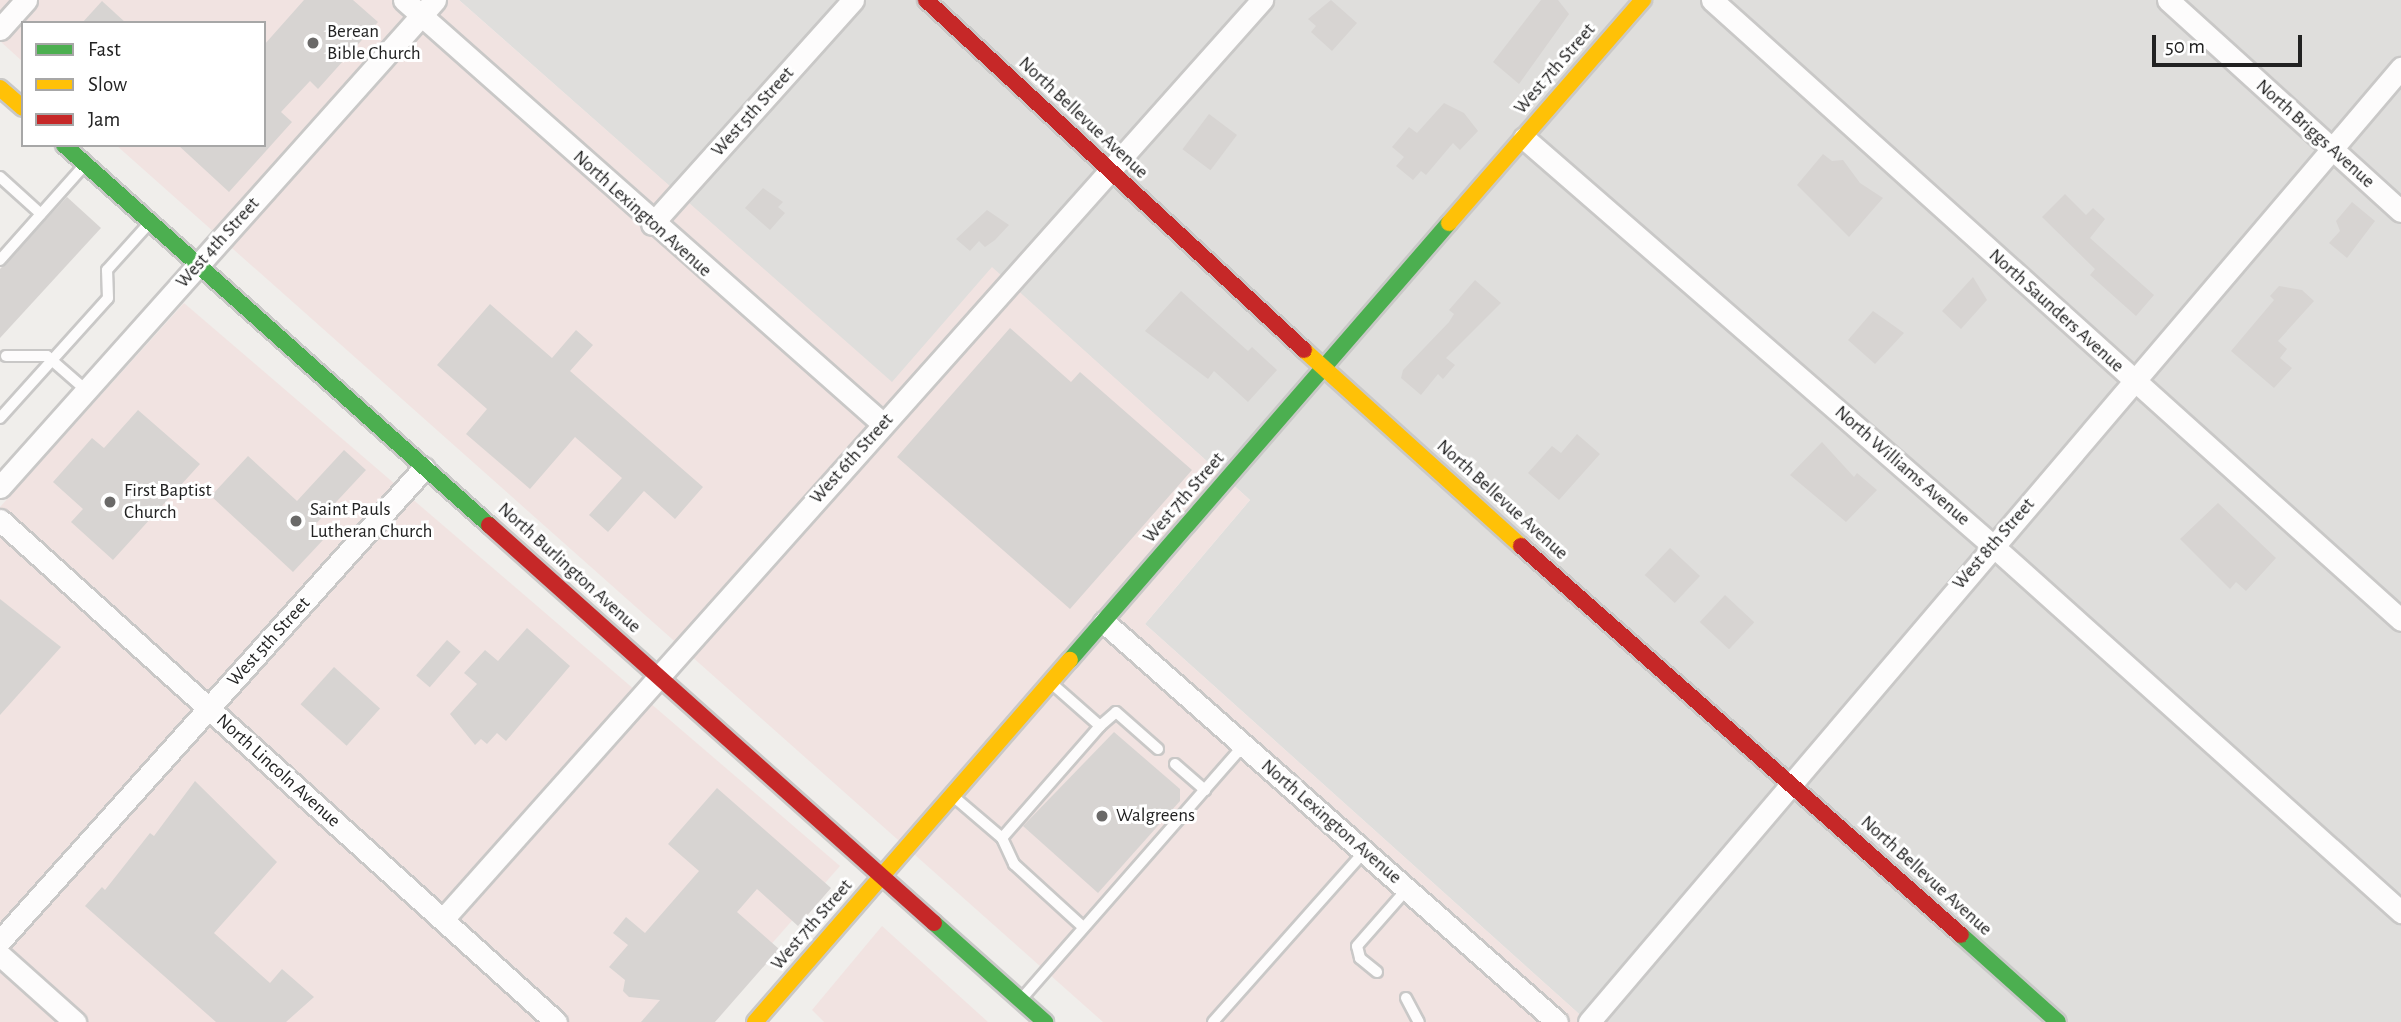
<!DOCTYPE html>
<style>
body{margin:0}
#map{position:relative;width:2401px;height:1022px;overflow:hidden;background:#f0eeeb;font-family:"Alegreya Sans",sans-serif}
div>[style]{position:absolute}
.residential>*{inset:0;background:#dfdedc}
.commercial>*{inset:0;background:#f1e3e1}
.building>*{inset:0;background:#d7d4d2;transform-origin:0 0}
.roads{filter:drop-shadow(2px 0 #c9c8c7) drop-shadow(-2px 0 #c9c8c7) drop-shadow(0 2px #c9c8c7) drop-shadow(0 -2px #c9c8c7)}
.lane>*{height:10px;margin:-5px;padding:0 5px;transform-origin:5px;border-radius:5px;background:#fdfcfc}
.street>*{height:21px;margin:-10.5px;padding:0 10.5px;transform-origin:10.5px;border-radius:10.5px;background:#fdfcfc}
.fast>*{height:16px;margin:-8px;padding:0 8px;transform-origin:8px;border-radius:8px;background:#4caf50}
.slow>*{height:16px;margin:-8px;padding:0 8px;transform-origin:8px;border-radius:8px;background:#ffc107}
.jam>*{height:16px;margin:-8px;padding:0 8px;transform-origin:8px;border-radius:8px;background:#c62828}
.dots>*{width:19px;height:19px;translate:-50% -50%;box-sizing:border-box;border:4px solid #fff;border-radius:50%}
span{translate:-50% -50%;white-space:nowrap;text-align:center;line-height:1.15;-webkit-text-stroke:6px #fff;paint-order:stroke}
.poi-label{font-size:19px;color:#222}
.left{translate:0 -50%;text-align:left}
.street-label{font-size:19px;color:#222}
.legend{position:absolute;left:21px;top:21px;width:245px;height:126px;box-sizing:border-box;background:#fff;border:2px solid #a7a7a7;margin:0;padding:9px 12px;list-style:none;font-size:21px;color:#222}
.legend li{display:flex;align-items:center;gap:14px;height:35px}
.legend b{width:35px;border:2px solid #a7a7a7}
.scale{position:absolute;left:2152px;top:35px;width:150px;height:32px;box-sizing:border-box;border:4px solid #222;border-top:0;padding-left:9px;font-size:21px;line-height:24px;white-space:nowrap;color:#222;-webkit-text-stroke:5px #fff;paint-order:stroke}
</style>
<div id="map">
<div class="residential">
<div style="clip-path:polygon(459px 0,2401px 0,2401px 1022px,1588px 1022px,1145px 624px,1250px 500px,992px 268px,892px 383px)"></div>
</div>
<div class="commercial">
<div style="clip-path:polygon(0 0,459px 0,892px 382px,992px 267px,1250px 500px,1145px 624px,1588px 1022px,1103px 1022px,116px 145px,264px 145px,264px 23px,23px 23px,23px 62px,0 41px)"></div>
<div style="clip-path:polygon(184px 303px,840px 866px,703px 1022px,0 1022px,0 507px)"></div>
<div style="clip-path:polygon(882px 926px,988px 1022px,824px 1022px,812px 1010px)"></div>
</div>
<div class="building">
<div style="clip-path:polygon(304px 0,353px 0,378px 22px,318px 89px,310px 81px,281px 112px,292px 122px,229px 192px,178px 145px,264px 145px,264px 45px)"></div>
<div style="clip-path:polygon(1331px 0,1357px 23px,1332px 51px,1311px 32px,1316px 26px,1308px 19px)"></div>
<div style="clip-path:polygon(1541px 0,1558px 0,1569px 14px,1519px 84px,1493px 62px)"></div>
<div style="clip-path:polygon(102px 1px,126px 23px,82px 23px)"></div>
<div style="clip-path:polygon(1444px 103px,1464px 113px,1478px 131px,1460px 150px,1453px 143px,1426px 175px,1421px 171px,1413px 180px,1396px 166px,1404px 157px,1392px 147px,1409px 127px,1417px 133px)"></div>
<div style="left:1209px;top:114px;width:35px;height:44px;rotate:37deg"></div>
<div style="clip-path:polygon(1823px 154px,1832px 161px,1843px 160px,1860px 183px,1883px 198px,1849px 237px,1797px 185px)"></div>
<div style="clip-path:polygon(763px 188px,783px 202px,778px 207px,785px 213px,770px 230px,745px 208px)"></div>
<div style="clip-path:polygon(2065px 194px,2086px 215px,2093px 208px,2105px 219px,2090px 238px,2154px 295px,2136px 316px,2090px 275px,2095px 269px,2042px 217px)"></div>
<div style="clip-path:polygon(67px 197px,101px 228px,0 338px,0 269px)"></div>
<div style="clip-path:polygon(2352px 202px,2375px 221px,2347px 258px,2329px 243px,2340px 231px,2336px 221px)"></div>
<div style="clip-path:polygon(987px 210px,1009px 225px,995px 240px,985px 247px,979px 241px,970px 251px,956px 239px)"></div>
<div style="clip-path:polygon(1973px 277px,1987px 300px,1961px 329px,1942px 311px)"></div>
<div style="clip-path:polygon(1475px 280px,1501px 303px,1446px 358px,1455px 365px,1443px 379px,1438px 374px,1421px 395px,1401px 378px,1403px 370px,1449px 322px,1454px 314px,1449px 310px)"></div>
<div style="clip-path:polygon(2279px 286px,2302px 290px,2314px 301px,2278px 341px,2287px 349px,2280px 358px,2292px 368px,2274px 388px,2231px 351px,2274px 300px,2270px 296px)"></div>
<div style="clip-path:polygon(1181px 291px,1248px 351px,1252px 347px,1277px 370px,1248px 402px,1214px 371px,1208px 379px,1145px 331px)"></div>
<div style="clip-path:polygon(490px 304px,552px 358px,576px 330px,593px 345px,570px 371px,703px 487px,675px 519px,644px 491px,608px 532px,589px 515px,622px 478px,575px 437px,530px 489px,466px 434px,487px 409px,437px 365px)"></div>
<div style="clip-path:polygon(1873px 311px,1904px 333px,1875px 364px,1848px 340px)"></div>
<div style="clip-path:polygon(1010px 328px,1071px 382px,1080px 372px,1192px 470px,1070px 609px,897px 457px)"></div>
<div style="clip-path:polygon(138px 410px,200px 464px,113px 560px,71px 522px,83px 509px,53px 482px,92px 438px,104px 448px)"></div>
<div style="clip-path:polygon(1577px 434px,1600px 454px,1559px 500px,1528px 473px,1552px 446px,1561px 453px)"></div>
<div style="clip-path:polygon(1822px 442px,1854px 477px,1857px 473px,1877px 490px,1846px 522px,1790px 475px)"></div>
<div style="clip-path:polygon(344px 450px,366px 470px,311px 529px,323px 540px,293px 572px,211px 496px,248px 456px,297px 501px)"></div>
<div style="clip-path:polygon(2218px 503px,2276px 558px,2246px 591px,2236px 582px,2230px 589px,2180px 539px)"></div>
<div style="left:1670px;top:548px;width:41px;height:37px;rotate:43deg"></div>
<div style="left:1725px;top:595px;width:40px;height:37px;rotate:43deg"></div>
<div style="clip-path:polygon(0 599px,61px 647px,0 715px)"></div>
<div style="clip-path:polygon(527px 628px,570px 666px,506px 741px,497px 733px,487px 744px,481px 739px,475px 745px,450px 714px,477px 684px,464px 673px,485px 650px,498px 661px)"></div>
<div style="left:447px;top:640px;width:18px;height:47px;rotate:41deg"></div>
<div style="left:334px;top:667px;width:62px;height:50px;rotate:42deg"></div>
<div style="clip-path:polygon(1114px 732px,1180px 789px,1180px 801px,1098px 893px,1023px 826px)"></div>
<div style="clip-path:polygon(195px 781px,277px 862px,214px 933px,270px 983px,282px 969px,314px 997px,286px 1022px,216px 1022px,85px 906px,102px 887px,105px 890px,150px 833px,154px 836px)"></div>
<div style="clip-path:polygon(717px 788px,831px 888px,798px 926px,757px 889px,737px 912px,779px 949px,715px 1022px,641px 1022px,660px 1000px,629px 997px,623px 991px,625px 980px,609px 967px,628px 945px,613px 933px,626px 917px,645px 933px,699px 871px,668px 844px)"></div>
</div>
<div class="roads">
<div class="lane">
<div style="left:0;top:177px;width:55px;rotate:42.1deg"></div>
<div style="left:0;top:260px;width:123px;rotate:-48.3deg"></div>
<div style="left:6px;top:356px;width:41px"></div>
<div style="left:47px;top:356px;width:52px;rotate:41.1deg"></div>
<div style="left:0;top:418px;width:161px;rotate:-48deg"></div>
<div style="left:108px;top:298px;width:28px;rotate:-92deg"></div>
<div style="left:107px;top:270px;width:57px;rotate:-47.9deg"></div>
<div style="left:1100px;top:726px;width:21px;rotate:-41deg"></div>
<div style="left:1116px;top:712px;width:56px;rotate:41.4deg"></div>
<div style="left:1175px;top:764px;width:40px;rotate:41deg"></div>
<div style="left:954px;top:797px;width:63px;rotate:40.5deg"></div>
<div style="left:1002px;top:838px;width:149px;rotate:-48.8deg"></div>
<div style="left:1100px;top:726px;width:65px;rotate:-138.7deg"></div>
<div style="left:1002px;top:838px;width:29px;rotate:65deg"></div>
<div style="left:1014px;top:864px;width:92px;rotate:42.4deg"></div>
<div style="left:1377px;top:972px;width:22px;rotate:-141deg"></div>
<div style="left:1360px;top:958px;width:12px;rotate:-104deg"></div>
<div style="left:1357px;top:946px;width:76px;rotate:-48.7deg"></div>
<div style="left:1024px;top:996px;width:334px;rotate:-48.8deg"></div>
<div style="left:1406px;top:998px;width:27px;rotate:62deg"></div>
<div style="left:1213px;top:1022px;width:227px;rotate:-48.4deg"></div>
</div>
<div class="street">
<div style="left:404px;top:0;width:640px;rotate:41.51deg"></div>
<div style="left:1712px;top:0;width:927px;rotate:41.98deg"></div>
<div style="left:2168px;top:0;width:314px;rotate:42.2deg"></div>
<div style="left:0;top:29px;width:39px;rotate:-48deg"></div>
<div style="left:1524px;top:138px;width:620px;rotate:41.01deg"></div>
<div style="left:1992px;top:545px;width:550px;rotate:41.9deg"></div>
<div style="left:652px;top:224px;width:301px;rotate:-48.1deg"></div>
<div style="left:0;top:487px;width:653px;rotate:-48.23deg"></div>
<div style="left:0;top:520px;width:749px;rotate:42.08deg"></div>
<div style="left:1104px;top:622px;width:604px;rotate:41.44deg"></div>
<div style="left:444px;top:918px;width:1230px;rotate:-48.3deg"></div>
<div style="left:0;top:941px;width:635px;rotate:-48.13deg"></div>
<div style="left:0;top:955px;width:101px;rotate:41.8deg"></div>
<div style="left:1589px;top:1022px;width:1253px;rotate:-49.6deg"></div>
</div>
<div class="fast">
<div style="left:64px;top:145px;width:570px;rotate:41.8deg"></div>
<div style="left:1070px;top:660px;width:578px;rotate:-49.07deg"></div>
<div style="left:934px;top:923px;width:149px;rotate:41.7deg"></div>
<div style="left:1961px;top:935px;width:130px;rotate:41.9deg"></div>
</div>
<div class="slow">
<div style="left:0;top:88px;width:30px;rotate:41deg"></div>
<div style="left:1449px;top:223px;width:296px;rotate:-49deg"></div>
<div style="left:1304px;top:350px;width:292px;rotate:42.1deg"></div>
<div style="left:755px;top:1022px;width:480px;rotate:-49deg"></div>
</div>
<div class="jam">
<div style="left:926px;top:0;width:515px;rotate:42.8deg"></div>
<div style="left:489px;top:525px;width:597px;rotate:41.81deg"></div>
<div style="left:1521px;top:546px;width:587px;rotate:41.48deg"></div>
</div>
</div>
<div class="dots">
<div style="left:313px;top:43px;background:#6a6968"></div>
<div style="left:110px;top:502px;background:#6a6968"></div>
<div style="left:296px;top:521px;background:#6a6968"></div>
<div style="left:1102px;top:816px;background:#6a6968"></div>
</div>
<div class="poi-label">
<span class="left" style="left:327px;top:43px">Berean<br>Bible Church</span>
<span class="left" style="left:124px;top:502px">First Baptist<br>Church</span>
<span class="left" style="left:310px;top:521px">Saint Pauls<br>Lutheran Church</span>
<span class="left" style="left:1116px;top:816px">Walgreens</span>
</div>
<div class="street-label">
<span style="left:1555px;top:69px;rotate:-49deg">West 7th Street</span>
<span style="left:753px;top:112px;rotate:-48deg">West 5th Street</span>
<span style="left:1083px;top:118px;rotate:43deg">North Bellevue Avenue</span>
<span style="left:2315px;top:134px;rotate:42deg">North Briggs Avenue</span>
<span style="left:642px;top:214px;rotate:42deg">North Lexington Avenue</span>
<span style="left:218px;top:243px;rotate:-48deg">West 4th Street</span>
<span style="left:2056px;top:311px;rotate:42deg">North Saunders Avenue</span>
<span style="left:852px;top:459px;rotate:-48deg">West 6th Street</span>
<span style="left:1902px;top:466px;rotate:41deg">North Williams Avenue</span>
<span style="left:1184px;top:498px;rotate:-49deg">West 7th Street</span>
<span style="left:1502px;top:500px;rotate:42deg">North Bellevue Avenue</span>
<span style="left:1994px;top:544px;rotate:-49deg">West 8th Street</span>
<span style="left:569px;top:568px;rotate:42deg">North Burlington Avenue</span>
<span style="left:269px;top:642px;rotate:-48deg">West 5th Street</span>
<span style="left:278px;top:771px;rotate:42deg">North Lincoln Avenue</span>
<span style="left:1331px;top:822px;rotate:41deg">North Lexington Avenue</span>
<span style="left:1926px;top:876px;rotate:42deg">North Bellevue Avenue</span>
<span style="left:812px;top:925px;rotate:-49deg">West 7th Street</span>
</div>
<ul class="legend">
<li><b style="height:9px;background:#4caf50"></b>Fast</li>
<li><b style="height:9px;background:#ffc107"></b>Slow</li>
<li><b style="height:9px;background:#c62828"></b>Jam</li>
</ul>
<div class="scale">50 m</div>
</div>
